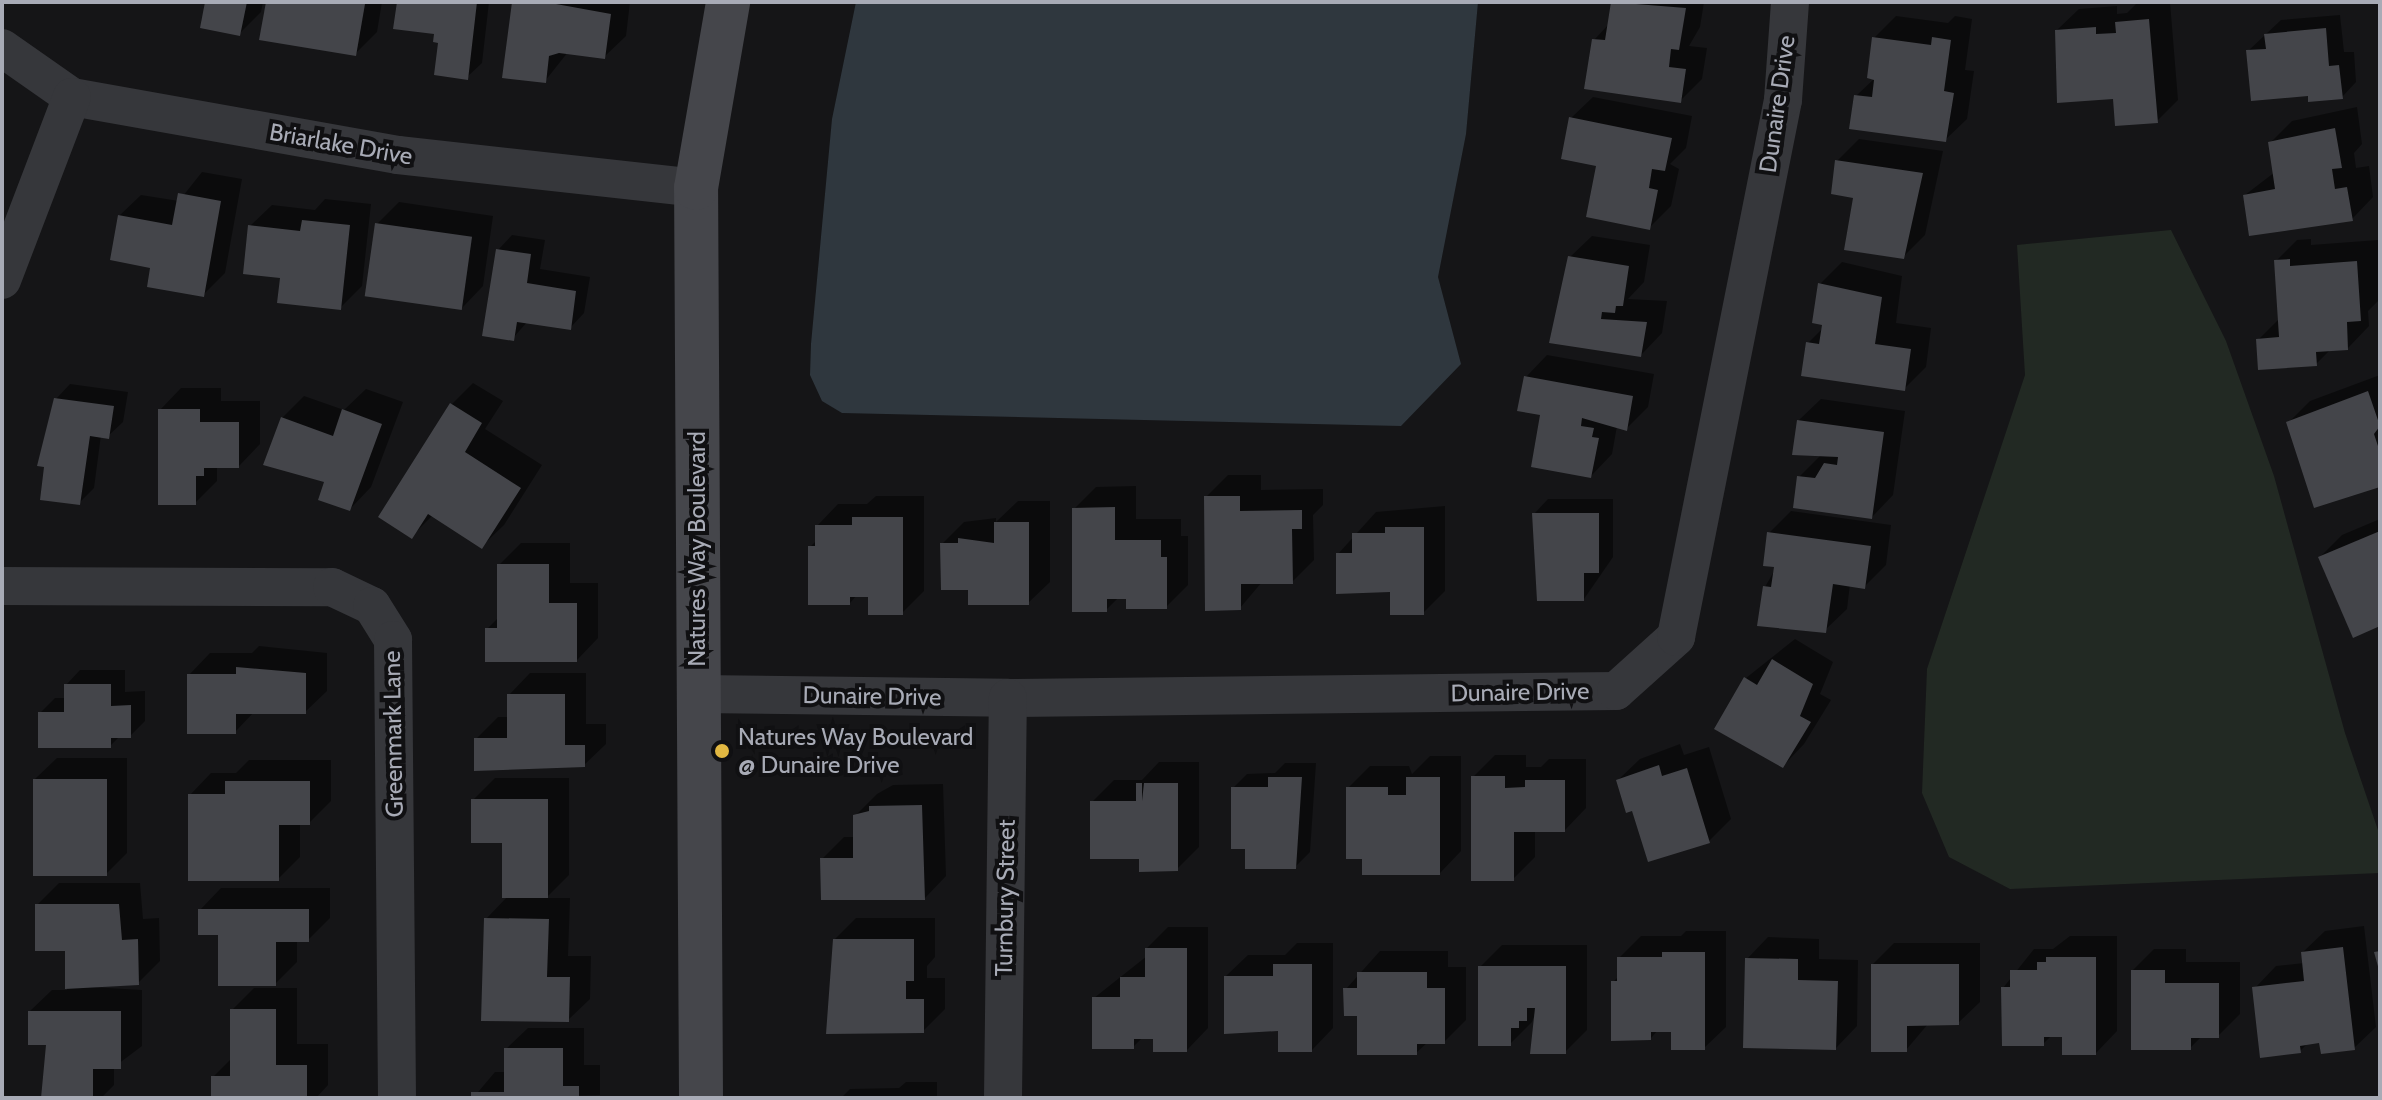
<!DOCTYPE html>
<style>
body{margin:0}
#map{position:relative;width:2382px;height:1100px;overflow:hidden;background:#151517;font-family:Cabin,sans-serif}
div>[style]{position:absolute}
.green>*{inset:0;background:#222923}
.water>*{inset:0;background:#2f373e}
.shadow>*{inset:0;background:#0007}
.building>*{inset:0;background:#44454a;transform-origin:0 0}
.street>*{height:38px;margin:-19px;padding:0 19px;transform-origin:19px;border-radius:19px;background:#36373b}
.secondary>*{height:44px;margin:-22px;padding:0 22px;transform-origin:22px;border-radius:22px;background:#45464b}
.dots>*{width:22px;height:22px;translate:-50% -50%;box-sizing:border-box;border:4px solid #101012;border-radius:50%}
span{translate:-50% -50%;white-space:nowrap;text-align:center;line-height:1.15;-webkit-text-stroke:8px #101012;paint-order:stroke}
.street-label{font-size:24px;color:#a8abb6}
.poi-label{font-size:24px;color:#a8abb6}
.left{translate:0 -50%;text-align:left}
.frame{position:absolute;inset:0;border:4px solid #a8abb6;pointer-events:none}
</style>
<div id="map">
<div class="green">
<div style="clip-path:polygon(2171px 230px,2226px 341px,2274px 476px,2345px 733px,2380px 836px,2380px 873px,2010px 889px,1949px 857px,1922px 793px,1927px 669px,2025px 375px,2017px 245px)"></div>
</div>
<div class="water">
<div style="clip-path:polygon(856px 2px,1478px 2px,1466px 134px,1438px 277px,1461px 364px,1401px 426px,842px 413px,822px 401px,810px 375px,811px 344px,832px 119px)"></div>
</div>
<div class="shadow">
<div style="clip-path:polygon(207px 2px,263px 2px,261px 12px,239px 34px)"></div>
<div style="clip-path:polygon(268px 2px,382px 2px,377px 32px,355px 54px,262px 38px)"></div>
<div style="clip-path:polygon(399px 2px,489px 2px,482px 63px,467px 77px,436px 32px)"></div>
<div style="clip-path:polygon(514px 2px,630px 2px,626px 36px,604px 57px,568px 52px,545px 81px)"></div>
<div style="clip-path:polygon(1613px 2px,1704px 2px,1700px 27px,1689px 46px,1707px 48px,1702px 79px,1680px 101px,1594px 40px,1609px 24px)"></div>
<div style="clip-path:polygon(2138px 2px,2170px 2px,2178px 100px,2157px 121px,2057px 30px,2079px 9px,2117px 6px,2117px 14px,2127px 13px)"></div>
<div style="clip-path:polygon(2340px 15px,2344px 52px,2354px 52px,2356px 82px,2342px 97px,2310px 93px,2248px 51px,2281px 20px)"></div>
<div style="clip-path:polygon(1896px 16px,1948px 23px,1955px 16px,1972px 19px,1965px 70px,1974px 71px,1967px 119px,1945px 140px,1856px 96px,1875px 78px,1874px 38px)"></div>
<div style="clip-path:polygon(1593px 97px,1692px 116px,1686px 148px,1670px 164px,1679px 169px,1671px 206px,1650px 227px,1598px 165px,1571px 118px)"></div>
<div style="clip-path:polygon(2357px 107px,2362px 144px,2354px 153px,2356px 168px,2369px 166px,2373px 197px,2352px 219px,2245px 195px,2275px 172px,2270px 143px,2292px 121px)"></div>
<div style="clip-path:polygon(1859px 139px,1943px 151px,1925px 235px,1903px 257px,1856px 196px,1837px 161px)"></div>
<div style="clip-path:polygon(202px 172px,242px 179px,225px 273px,203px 295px,152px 266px,119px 216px,141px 195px,179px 201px)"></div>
<div style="clip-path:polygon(325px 199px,371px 204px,362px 286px,340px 308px,282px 277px,250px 226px,272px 205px,315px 210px)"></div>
<div style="clip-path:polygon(399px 202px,493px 216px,483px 286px,462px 308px,377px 224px)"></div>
<div style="clip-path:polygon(512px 235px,545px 240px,540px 269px,590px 277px,584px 313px,570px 328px,528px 321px,513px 338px,498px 250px)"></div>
<div style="clip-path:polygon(1592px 236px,1650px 245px,1644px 282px,1628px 299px,1667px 301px,1662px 333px,1641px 355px,1552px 341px,1570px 257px)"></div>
<div style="clip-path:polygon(2311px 239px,2311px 245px,2378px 240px,2380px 270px,2380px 299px,2368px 311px,2369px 326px,2348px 348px,2331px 349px,2316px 364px,2258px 340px,2280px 318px,2276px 261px,2297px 240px)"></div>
<div style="clip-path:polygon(1842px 262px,1902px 276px,1896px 323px,1931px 328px,1926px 367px,1904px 389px,1808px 343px,1823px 328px,1820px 284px)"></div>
<div style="clip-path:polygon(1547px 355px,1654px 374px,1648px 407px,1626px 429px,1617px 426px,1612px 454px,1591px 476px,1542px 414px,1526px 377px)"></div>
<div style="clip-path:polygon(2380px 375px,2380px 485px,2288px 423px,2310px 401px)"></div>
<div style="clip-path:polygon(473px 383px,503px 401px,485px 429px,542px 465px,504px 525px,482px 546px,433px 515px,412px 536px,380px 516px,452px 404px)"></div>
<div style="clip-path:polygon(70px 384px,128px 392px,123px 422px,108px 436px,101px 435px,94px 488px,79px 503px,56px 399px)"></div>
<div style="clip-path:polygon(181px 388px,221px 388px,221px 401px,260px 401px,260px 444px,239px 466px,217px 466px,217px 481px,195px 503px,160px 410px)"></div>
<div style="clip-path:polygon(366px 389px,403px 402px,371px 487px,350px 509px,282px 418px,304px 396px,344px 410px)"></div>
<div style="clip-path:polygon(1821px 399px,1905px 411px,1893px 495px,1872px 517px,1799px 477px,1822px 454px,1799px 420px)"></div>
<div style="clip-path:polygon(1228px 475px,1261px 475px,1261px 490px,1323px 489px,1323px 505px,1313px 515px,1314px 560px,1292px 582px,1262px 582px,1240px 608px,1206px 497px)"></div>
<div style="clip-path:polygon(1136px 486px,1136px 519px,1181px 519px,1181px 536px,1188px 536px,1188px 585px,1166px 607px,1119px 597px,1106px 610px,1074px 509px,1096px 487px)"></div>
<div style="clip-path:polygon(876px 496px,924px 496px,924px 591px,902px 613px,870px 595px,857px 595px,850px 603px,810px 547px,817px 540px,817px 526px,838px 504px,867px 504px)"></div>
<div style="clip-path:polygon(1548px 499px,1613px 499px,1613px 557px,1584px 599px,1539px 599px,1534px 514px)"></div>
<div style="clip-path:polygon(1018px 501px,1050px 501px,1050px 582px,1028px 603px,970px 588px,942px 544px,964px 522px,996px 518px,996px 522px)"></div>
<div style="clip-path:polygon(1445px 506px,1445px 591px,1423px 613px,1338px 554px,1376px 512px)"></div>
<div style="clip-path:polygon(1791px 511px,1891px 525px,1886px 565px,1864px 587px,1850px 584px,1847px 609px,1825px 630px,1765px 587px,1777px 566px,1769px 533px)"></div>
<div style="clip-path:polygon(2380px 519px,2380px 624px,2320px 557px,2342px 535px)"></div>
<div style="clip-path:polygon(521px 543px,570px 543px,570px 583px,598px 583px,598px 638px,577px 660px,487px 629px,499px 617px,499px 565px)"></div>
<div style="clip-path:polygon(1795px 639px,1833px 662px,1820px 694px,1831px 700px,1804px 744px,1783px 766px,1746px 678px)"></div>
<div style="clip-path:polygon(259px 646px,327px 653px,327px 691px,305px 712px,254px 712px,235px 732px,189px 675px,210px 653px,252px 653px)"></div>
<div style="clip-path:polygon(80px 670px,125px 670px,125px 692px,145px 691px,145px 721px,130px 736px,120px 736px,110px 746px,40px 713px,55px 698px,66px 698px,66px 685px)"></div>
<div style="clip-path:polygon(530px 673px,586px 673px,586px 724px,606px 724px,606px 744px,584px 765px,476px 739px,498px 717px,509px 717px,509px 695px)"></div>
<div style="clip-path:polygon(1680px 744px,1684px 755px,1709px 747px,1731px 819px,1709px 841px,1650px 860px,1634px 808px,1618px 780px,1640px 759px)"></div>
<div style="clip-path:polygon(1495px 755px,1526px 755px,1526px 767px,1541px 767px,1549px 759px,1586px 759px,1586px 808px,1565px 830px,1535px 830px,1535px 857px,1513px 879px,1473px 777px)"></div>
<div style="clip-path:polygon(1430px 756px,1461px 756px,1461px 851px,1440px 873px,1364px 857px,1348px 788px,1370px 766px,1409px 766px,1412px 774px)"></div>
<div style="clip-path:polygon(57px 758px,127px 758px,127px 853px,106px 874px,35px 779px)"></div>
<div style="clip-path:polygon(249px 760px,331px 760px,331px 801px,309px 823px,300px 823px,300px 857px,278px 879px,190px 795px,211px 773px,236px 773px)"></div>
<div style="clip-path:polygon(1159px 762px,1199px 762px,1199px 847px,1177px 869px,1141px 857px,1092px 802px,1114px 780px,1142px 780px)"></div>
<div style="clip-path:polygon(1285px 763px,1316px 763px,1310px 852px,1295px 867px,1247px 847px,1233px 788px,1247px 774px,1275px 773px)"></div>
<div style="clip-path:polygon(495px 778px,569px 778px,569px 875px,546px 898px,570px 898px,568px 956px,591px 956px,590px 999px,568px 1020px,486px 919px,508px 896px,504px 841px,473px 800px)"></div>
<div style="clip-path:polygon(943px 784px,946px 876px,925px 898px,822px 859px,844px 837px,855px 837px,855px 816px,877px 794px,893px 785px)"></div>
<div style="clip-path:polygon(59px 883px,140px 883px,143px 919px,159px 918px,160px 961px,138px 983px,74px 986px,142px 990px,142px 1046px,114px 1067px,114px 1085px,101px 1098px,44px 1098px,48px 1043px,30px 1011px,52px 990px,67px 990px,67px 949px,37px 905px)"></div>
<div style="clip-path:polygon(221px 888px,330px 888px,330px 918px,308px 940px,297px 940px,297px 962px,275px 984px,200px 910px)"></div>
<div style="clip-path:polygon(856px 918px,935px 918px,935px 957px,927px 966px,927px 978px,945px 978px,945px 1009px,923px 1031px,834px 940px)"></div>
<div style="clip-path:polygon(2364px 926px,2376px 1027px,2354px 1048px,2321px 1041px,2309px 1042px,2300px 1051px,2255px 988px,2276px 966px,2304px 963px,2303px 952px,2325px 931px)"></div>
<div style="clip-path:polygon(1168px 927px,1208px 927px,1208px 1028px,1187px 1050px,1155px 1037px,1143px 1037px,1133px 1047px,1094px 998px,1147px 956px,1147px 948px)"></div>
<div style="clip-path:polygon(1686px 931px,1726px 931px,1726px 1027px,1704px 1048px,1673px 1030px,1658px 1030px,1651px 1038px,1613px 982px,1619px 976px,1619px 958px,1641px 936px,1681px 936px)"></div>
<div style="clip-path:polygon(2070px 936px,2117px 936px,2117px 1031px,2096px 1053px,2064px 1035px,2052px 1035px,2043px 1044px,2003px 988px,2034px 949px,2053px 949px)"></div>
<div style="clip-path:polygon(1768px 937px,1819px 939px,1819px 959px,1858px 960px,1857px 1026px,1836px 1048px,1747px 959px)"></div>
<div style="clip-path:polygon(1297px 943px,1333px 943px,1333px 1028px,1312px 1050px,1280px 1029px,1226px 976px,1248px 955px,1285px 955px)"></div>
<div style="clip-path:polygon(1894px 943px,1980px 943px,1980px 1002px,1958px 1023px,1928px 1024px,1906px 1050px,1873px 964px)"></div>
<div style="clip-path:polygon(1502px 945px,1587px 945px,1587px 1030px,1565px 1052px,1537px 1008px,1532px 1022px,1510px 1044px,1480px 967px)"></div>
<div style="clip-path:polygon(2154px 949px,2186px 949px,2186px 962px,2240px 962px,2240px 1014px,2218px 1036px,2202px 1036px,2190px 1048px,2133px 970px)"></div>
<div style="clip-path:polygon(1380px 951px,1448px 951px,1448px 967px,1466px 967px,1466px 1020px,1444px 1042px,1428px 1042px,1416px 1053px,1359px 1014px,1346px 989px)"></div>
<div style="clip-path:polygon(254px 988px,297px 988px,297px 1044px,328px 1044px,328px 1085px,316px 1098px,213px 1098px,213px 1077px,232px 1058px,232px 1010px)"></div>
<div style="clip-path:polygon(528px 1028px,584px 1028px,584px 1065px,600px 1065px,600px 1095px,473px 1098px,495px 1072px,506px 1072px,506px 1049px)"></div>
<div style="clip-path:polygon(906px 1082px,937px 1082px,937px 1098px,841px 1098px,850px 1089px,899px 1088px)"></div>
</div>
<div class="building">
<div style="clip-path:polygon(205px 2px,247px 2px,240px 36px,200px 28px)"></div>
<div style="clip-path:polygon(266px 2px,365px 4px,356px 56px,259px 40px)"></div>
<div style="clip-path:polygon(397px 2px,477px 2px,468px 80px,434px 75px,438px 43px,433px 42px,434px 34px,393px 29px)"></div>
<div style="clip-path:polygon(512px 2px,545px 2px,611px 14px,605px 59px,559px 53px,549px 56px,546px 83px,502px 78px)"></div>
<div style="clip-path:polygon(1611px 2px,1686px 8px,1679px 50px,1671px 49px,1669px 67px,1686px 69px,1681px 103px,1584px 89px,1592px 39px,1605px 40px)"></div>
<div style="clip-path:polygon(2149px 19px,2158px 123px,2115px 126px,2113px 99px,2057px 103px,2055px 30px,2096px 27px,2096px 34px,2116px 33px,2115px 22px)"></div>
<div style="clip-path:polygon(2326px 28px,2329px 66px,2339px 65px,2343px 99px,2308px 102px,2308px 96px,2251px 101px,2246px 50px,2266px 49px,2264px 34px)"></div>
<div style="clip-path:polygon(1872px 37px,1931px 45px,1932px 37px,1951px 40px,1944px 91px,1954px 93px,1946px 142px,1849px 129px,1854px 95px,1872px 97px,1874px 80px,1867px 78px)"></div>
<div style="clip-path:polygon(1569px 117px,1672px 138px,1665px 171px,1652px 169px,1649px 188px,1658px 190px,1650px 230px,1586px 217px,1596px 166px,1561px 159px)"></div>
<div style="clip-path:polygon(2335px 128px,2342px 168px,2332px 169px,2335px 189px,2347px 187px,2353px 221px,2249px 236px,2243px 195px,2275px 189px,2268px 142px)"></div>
<div style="clip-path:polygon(1835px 160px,1923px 173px,1904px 259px,1844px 250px,1853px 198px,1831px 194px)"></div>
<div style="clip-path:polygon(178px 193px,221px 201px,204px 297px,147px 287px,150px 268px,110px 260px,118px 215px,172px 225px)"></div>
<div style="clip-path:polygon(302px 220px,350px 225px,341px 310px,277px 303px,280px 278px,243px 274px,248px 225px,300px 231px)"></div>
<div style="left:375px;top:223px;width:98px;height:74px;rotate:8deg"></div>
<div style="clip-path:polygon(496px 249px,531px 254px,527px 283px,576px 291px,571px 330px,517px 322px,514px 341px,482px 336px)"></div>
<div style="clip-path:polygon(1568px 256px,1629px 266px,1623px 306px,1616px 306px,1615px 313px,1602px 312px,1601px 319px,1647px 322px,1641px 357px,1549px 343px)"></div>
<div style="clip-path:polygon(2290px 259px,2290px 266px,2357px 261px,2361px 321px,2347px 322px,2348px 350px,2316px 352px,2317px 366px,2258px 370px,2256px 339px,2279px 337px,2274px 260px)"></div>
<div style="clip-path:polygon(1818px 283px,1882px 297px,1875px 344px,1911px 349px,1905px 391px,1801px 376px,1806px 342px,1819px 344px,1822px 325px,1812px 323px)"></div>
<div style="clip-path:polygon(1524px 376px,1633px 396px,1627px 431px,1582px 418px,1581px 426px,1594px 428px,1592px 437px,1599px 438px,1591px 478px,1531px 467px,1540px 415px,1517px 411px)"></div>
<div style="clip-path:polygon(2368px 391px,2380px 426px,2374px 434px,2380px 452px,2380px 487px,2314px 508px,2286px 422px)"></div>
<div style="clip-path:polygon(54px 398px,114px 406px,109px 439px,90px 436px,80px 505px,40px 500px,44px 467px,37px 466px)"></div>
<div style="clip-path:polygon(450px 403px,482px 423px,465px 452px,521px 488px,482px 549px,428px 514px,412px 539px,378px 517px)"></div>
<div style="clip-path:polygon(158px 409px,200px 409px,200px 422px,239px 422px,239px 468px,204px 468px,204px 476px,196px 476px,196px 505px,158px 505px)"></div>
<div style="clip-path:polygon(342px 409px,382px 424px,350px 511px,318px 500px,324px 482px,263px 465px,281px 417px,333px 436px)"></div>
<div style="clip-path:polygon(1797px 420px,1884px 432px,1872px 519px,1793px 508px,1797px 476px,1815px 478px,1824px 463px,1837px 465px,1838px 457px,1792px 455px)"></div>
<div style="clip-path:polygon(1204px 496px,1240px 496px,1240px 511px,1302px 510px,1302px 529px,1292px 529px,1293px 584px,1241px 584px,1241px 610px,1205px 611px)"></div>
<div style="clip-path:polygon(1115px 507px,1115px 540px,1161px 540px,1161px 557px,1167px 557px,1167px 609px,1126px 609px,1126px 599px,1107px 599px,1107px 612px,1072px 612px,1072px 508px)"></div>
<div style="clip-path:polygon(1532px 513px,1599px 513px,1599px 573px,1584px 573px,1584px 601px,1537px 601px)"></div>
<div style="clip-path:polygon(852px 517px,903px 517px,903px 615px,868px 615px,868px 597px,850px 597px,850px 605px,808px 605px,808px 546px,815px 546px,815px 525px,852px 525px)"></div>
<div style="clip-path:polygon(994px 522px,1029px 522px,1029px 605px,968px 605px,968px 590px,941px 590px,940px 543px,958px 543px,958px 538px,994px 543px)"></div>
<div style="clip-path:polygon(1385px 527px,1424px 527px,1424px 615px,1390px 615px,1390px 592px,1336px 594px,1336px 553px,1352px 553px,1352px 533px,1385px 533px)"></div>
<div style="clip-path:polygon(2380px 531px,2380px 626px,2353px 638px,2318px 557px)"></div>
<div style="clip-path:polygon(1767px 532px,1871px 546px,1865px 589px,1833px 584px,1826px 633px,1757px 626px,1763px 586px,1771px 587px,1774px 567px,1763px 566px)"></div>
<div style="clip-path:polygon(497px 564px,549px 564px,549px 603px,577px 603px,577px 662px,485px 662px,485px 628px,497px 628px)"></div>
<div style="clip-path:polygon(1772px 659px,1813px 684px,1800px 716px,1811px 722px,1783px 768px,1714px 729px,1744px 677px,1757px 685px)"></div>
<div style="clip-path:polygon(236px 667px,306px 673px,306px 714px,236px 714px,236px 734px,187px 734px,187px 674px,236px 674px)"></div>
<div style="clip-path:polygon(64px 684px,111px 684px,111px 706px,131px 705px,131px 738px,111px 738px,111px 748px,38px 748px,38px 712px,64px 712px)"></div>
<div style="clip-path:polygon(507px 694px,565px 694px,565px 745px,585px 745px,585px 767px,474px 771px,474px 738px,507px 738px)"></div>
<div style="clip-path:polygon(1659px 765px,1662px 776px,1687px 768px,1710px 843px,1648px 862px,1632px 811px,1626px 813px,1616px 780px)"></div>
<div style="clip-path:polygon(1471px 776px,1505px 776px,1505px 788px,1525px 787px,1525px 780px,1565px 780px,1565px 832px,1514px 832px,1514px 881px,1471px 881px)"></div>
<div style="clip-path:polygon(1268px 777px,1302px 777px,1296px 869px,1245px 869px,1245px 849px,1231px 849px,1231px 787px,1268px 787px)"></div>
<div style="clip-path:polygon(1406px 777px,1440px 777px,1440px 875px,1362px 875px,1362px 859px,1346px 859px,1346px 787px,1388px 787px,1388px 795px,1406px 795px)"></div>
<div style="left:33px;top:779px;width:74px;height:97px"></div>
<div style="clip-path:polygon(225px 781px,310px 781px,310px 825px,279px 825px,279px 881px,188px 881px,188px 794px,225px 794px)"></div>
<div style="clip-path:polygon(1136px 783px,1142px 783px,1142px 801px,1144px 783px,1178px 783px,1178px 871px,1139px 872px,1139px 859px,1090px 859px,1090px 801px,1136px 801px)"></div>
<div style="clip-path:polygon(471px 799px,548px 799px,548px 898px,502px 898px,502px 843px,471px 843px)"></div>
<div style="clip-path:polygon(922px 805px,925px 900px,821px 900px,820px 858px,853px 858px,853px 815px,869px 811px,869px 806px)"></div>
<div style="clip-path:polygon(35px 904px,119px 904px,122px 940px,138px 939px,139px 985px,65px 989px,65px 951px,35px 951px)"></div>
<div style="clip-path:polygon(198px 909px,309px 909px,309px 942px,276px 942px,276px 986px,218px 986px,218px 935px,198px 935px)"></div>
<div style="clip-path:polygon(484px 918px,549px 919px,547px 977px,570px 977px,569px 1022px,481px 1021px)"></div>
<div style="clip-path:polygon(833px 939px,914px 939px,914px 981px,906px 981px,906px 999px,924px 999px,924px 1033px,826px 1034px)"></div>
<div style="clip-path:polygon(2343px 947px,2355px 1050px,2321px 1054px,2319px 1043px,2300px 1046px,2301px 1053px,2260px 1058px,2252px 987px,2304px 981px,2301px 952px)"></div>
<div style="clip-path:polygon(1145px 948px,1187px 948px,1187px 1052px,1153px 1052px,1153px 1039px,1134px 1039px,1134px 1049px,1092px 1049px,1092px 997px,1120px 997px,1120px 977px,1145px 977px)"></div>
<div style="clip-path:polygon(2380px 951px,2380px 970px,2379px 970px,2374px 952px)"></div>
<div style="clip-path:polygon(1662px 952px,1705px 952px,1705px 1050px,1671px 1050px,1671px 1032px,1651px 1032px,1651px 1040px,1611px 1041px,1611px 981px,1617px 981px,1617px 957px,1662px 957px)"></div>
<div style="clip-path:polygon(2046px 957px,2096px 957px,2096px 1055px,2062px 1055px,2062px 1037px,2044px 1037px,2044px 1046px,2002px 1046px,2001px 987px,2010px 987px,2010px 970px,2037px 970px,2037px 962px,2046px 962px)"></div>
<div style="clip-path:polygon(1745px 958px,1798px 959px,1798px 980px,1838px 981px,1836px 1050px,1743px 1048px)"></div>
<div style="clip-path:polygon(1273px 964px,1312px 964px,1312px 1052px,1278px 1052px,1278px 1031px,1224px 1034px,1224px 976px,1273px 976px)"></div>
<div style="clip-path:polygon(1871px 964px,1959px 964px,1959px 1025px,1907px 1026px,1907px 1052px,1871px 1052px)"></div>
<div style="clip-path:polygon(1478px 966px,1566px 966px,1566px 1054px,1530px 1054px,1535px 1008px,1527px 1008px,1527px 1021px,1519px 1021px,1519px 1028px,1511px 1028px,1511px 1046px,1478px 1046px)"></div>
<div style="clip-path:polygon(2131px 970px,2165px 970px,2165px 983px,2219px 983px,2219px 1038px,2191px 1038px,2191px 1050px,2131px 1050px)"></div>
<div style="clip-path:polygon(1357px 972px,1427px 972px,1427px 988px,1445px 988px,1445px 1044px,1417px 1044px,1417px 1055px,1357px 1055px,1357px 1016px,1344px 1016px,1343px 988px,1357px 988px)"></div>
<div style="clip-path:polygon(230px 1009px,276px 1009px,276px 1065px,307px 1065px,307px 1098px,211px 1098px,211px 1076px,230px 1076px)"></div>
<div style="clip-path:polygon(28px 1011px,121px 1011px,121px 1069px,93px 1069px,93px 1098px,41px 1098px,46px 1045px,28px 1045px)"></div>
<div style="clip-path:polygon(504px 1048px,563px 1048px,563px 1086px,579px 1086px,579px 1098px,471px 1098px,471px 1092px,504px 1092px)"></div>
</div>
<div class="street">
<div style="left:2px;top:48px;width:85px;rotate:35deg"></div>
<div style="left:72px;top:97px;width:331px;rotate:10.1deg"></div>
<div style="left:398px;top:155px;width:300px;rotate:6.3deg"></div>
<div style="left:2px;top:280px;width:196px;rotate:-69.1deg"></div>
<div style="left:2px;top:586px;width:330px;rotate:0.2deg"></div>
<div style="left:332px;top:587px;width:44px;rotate:25.4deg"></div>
<div style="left:372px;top:606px;width:40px;rotate:58deg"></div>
<div style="left:393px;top:640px;width:458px;rotate:89.5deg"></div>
<div style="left:698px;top:694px;width:310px;rotate:0.7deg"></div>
<div style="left:1008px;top:698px;width:608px;rotate:-0.66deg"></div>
<div style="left:1616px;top:691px;width:81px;rotate:-42deg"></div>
<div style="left:1676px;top:637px;width:548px;rotate:-78.73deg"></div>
<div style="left:1783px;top:100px;width:98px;rotate:-85.9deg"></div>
<div style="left:1003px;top:1098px;width:400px;rotate:-89.3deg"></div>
</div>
<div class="secondary">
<div style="left:701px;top:1098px;width:910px;rotate:-90.31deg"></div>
<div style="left:696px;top:188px;width:189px;rotate:-80.2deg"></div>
</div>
<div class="dots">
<div style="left:722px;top:751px;background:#e2b842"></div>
</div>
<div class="street-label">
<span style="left:1777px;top:104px;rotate:-82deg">Dunaire Drive</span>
<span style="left:341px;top:144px;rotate:10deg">Briarlake Drive</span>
<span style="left:697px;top:549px;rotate:-90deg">Natures Way Boulevard</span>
<span style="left:1520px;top:692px;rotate:-1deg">Dunaire Drive</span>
<span style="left:872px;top:696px;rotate:1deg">Dunaire Drive</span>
<span style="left:393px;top:734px;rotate:-91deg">Greenmark Lane</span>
<span style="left:1005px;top:898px;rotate:-89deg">Turnbury Street</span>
</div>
<div class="poi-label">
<span class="left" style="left:738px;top:751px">Natures Way Boulevard<br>@ Dunaire Drive</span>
</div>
<div class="frame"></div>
</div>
